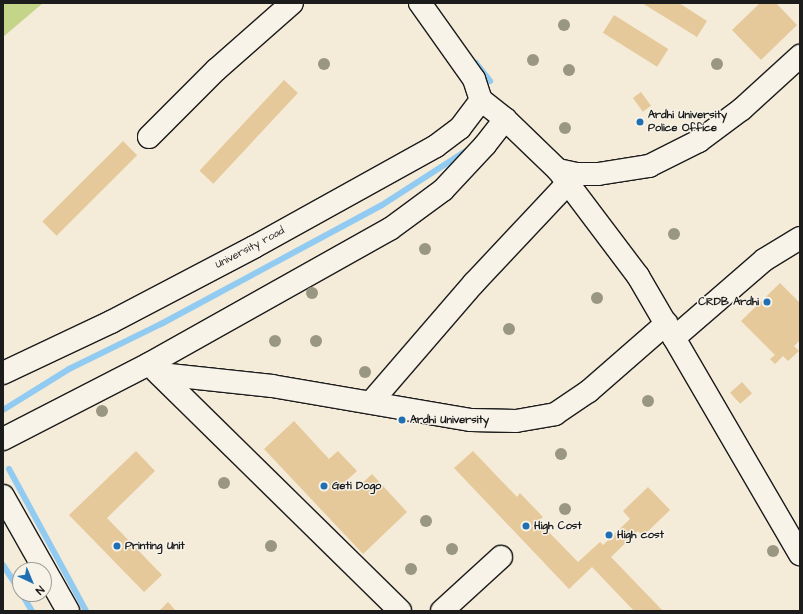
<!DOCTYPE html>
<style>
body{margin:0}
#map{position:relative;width:803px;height:614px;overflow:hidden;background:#f4ebd8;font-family:"Architects Daughter",sans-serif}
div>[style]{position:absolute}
.green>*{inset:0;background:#c4d488}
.stream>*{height:6px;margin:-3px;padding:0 3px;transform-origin:3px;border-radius:3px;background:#92cbf1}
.building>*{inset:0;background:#e6c99a;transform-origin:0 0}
.roads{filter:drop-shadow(1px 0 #1c1c1c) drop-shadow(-1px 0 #1c1c1c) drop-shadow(0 1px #1c1c1c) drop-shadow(0 -1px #1c1c1c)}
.minor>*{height:22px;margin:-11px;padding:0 11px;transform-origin:11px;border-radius:11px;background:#f7f3e8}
.trees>*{width:12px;height:12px;margin:-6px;border-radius:50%;background:#999782}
.dots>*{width:11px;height:11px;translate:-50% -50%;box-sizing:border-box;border:2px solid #f7f3e8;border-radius:50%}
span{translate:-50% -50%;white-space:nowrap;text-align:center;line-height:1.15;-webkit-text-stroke:3px #f7f3e8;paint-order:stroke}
.poi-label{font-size:11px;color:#1c1c1c;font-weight:700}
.left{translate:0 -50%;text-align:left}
.right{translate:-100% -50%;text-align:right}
.street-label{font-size:11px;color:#1c1c1c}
.frame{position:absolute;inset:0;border:4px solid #1c1c1c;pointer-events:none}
.north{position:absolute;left:12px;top:562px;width:40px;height:40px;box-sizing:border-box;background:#f7f3e8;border:1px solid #9f9d96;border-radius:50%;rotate:136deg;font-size:11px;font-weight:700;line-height:16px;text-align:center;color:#1c1c1c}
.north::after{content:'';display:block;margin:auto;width:14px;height:18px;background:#1f6fb2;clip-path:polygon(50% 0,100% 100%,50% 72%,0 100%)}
</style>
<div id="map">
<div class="green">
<div style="clip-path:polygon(3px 3px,43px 3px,3px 37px)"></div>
</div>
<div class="stream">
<div style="left:476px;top:63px;width:23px;rotate:52deg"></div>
<div style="left:3px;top:410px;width:78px;rotate:-31.8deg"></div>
<div style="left:69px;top:369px;width:102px;rotate:-26.1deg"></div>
<div style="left:161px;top:324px;width:251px;rotate:-28.3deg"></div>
<div style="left:382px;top:205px;width:103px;rotate:-32.8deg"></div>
<div style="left:9px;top:469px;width:162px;rotate:61.5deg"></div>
<div style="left:3px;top:565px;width:31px;rotate:57deg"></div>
<div style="left:22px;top:594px;width:20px;rotate:60deg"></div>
</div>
<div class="building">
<div style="clip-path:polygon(642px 3px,679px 3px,707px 21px,697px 37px)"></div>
<div style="clip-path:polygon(760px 3px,776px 3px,797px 25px,761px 60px,732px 30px)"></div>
<div style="left:614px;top:15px;width:64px;height:21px;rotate:32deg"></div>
<div style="left:284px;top:80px;width:19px;height:124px;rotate:43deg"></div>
<div style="left:641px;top:92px;width:17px;height:10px;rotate:54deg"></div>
<div style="left:123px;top:141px;width:20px;height:114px;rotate:45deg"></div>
<div style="clip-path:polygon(780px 283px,800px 303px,800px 340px,794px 346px,799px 351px,788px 361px,783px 356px,775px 364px,770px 359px,775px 355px,741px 321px)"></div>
<div style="left:742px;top:382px;width:15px;height:16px;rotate:48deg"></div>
<div style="clip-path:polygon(294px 421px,329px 459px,338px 451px,357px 471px,345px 482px,354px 491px,372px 474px,407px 512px,363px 554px,264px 449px)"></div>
<div style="clip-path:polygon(136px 451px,155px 471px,107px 518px,162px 575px,144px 592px,69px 515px)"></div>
<div style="clip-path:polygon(473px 451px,517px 497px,520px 493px,543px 517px,538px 521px,578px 562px,600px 542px,603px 545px,630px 519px,623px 511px,648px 487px,670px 510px,643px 536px,638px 531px,611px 557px,663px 611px,634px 611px,592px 567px,569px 589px,454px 468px)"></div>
<div style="clip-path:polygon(168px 602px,176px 611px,159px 611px)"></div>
</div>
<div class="roads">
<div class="minor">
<div style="left:420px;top:3px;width:93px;rotate:54.6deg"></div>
<div style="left:474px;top:79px;width:22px;rotate:72deg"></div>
<div style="left:481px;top:100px;width:31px;rotate:38deg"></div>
<div style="left:505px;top:119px;width:74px;rotate:43.9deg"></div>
<div style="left:558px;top:170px;width:133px;rotate:53deg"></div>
<div style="left:638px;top:276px;width:322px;rotate:59.8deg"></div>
<div style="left:149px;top:137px;width:95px;rotate:-45deg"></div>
<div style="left:216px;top:70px;width:101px;rotate:-41.4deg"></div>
<div style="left:558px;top:170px;width:19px;rotate:12deg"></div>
<div style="left:577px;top:174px;width:21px"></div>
<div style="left:598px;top:174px;width:52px;rotate:-8.9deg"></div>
<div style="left:649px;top:166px;width:56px;rotate:-26.6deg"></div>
<div style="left:699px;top:141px;width:54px;rotate:-36.7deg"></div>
<div style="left:742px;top:109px;width:79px;rotate:-42.4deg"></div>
<div style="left:674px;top:338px;width:119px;rotate:-40.9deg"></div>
<div style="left:764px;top:260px;width:42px;rotate:-31.4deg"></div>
<div style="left:156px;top:371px;width:342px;rotate:44.5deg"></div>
<div style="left:3px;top:373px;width:119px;rotate:-25.3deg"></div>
<div style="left:111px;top:322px;width:161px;rotate:-27.7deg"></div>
<div style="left:254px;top:247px;width:208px;rotate:-29deg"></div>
<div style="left:436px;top:146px;width:30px;rotate:-37deg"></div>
<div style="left:460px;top:128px;width:35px;rotate:-53deg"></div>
<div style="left:160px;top:374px;width:113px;rotate:6.1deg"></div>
<div style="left:272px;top:386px;width:202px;rotate:9.7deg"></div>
<div style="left:471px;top:420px;width:45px;rotate:1.3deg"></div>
<div style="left:516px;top:421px;width:40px;rotate:-10deg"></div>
<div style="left:555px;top:414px;width:41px;rotate:-34.1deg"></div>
<div style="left:589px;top:391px;width:103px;rotate:-41.1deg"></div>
<div style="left:372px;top:401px;width:156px;rotate:-49.2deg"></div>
<div style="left:474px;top:283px;width:137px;rotate:-46.8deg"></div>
<div style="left:3px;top:439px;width:164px;rotate:-27.2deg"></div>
<div style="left:149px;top:364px;width:276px;rotate:-29.3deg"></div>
<div style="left:390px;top:229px;width:66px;rotate:-36.3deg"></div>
<div style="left:443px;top:190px;width:62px;rotate:-47deg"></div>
<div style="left:485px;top:145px;width:33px;rotate:-52deg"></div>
<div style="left:3px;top:496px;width:132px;rotate:60.5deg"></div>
<div style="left:442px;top:611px;width:80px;rotate:-42.5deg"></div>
</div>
</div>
<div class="trees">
<div style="left:564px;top:25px"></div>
<div style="left:533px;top:60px"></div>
<div style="left:324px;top:64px"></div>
<div style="left:717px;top:64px"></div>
<div style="left:569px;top:70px"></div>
<div style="left:565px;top:128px"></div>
<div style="left:674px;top:234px"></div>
<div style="left:425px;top:249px"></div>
<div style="left:312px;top:293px"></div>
<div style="left:597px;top:298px"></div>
<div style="left:509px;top:329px"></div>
<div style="left:275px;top:341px"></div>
<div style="left:316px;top:341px"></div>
<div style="left:365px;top:372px"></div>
<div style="left:648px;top:401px"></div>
<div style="left:102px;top:411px"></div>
<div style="left:561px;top:454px"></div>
<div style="left:224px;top:483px"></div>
<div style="left:565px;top:509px"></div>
<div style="left:426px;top:521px"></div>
<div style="left:271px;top:546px"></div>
<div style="left:452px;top:549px"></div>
<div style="left:773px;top:551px"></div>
<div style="left:411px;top:569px"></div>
</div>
<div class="dots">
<div style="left:640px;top:122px;background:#1f6fb2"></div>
<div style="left:767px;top:302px;background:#1f6fb2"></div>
<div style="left:402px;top:420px;background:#1f6fb2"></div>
<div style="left:324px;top:486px;background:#1f6fb2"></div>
<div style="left:526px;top:526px;background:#1f6fb2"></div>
<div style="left:609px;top:535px;background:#1f6fb2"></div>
<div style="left:117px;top:546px;background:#1f6fb2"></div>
</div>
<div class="poi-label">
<span class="left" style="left:648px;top:122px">Ardhi University<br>Police Office</span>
<span class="right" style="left:759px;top:302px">CRDB Ardhi</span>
<span class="left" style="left:410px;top:420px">Ardhi University</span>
<span class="left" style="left:332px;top:486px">Geti Dogo</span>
<span class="left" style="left:534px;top:526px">High Cost</span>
<span class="left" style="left:617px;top:535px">High cost</span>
<span class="left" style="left:125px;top:546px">Printing Unit</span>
</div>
<div class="street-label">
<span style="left:250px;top:248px;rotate:-28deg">University road</span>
</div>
<div class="frame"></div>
<div class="north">N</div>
</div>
